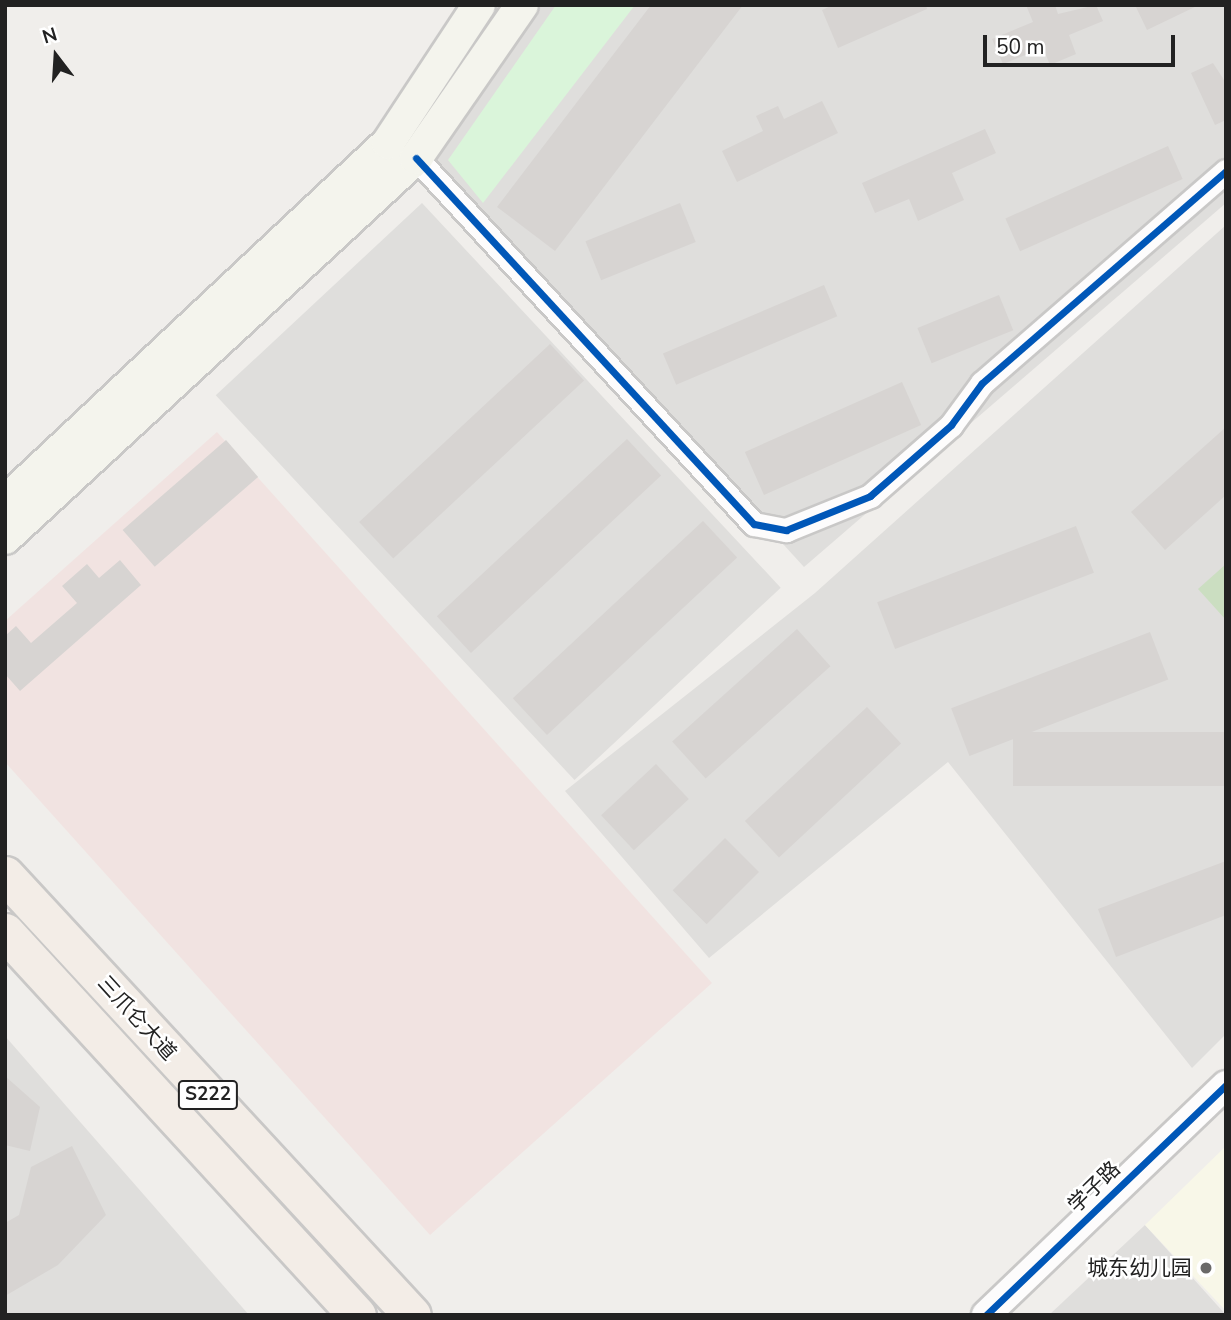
<!DOCTYPE html>
<meta charset="utf-8">
<style>
body{margin:0}
#map{position:relative;width:1231px;height:1320px;overflow:hidden;background:#f0eeeb;font-family:"Nunito Sans","Noto Sans SC",sans-serif}
div>[style]{position:absolute}
.residential>*{inset:0;background:#dfdedc;transform-origin:0 0}
.commercial>*{inset:0;background:#f1e3e1}
.education>*{inset:0;background:#f8f7e8}
.forest>*{inset:0;background:#cbdec1}
.park>*{inset:0;background:#daf5da}
.building>*{inset:0;background:#d7d4d2;transform-origin:0 0}
.roads{filter:drop-shadow(2px 0 #c9c8c7) drop-shadow(-2px 0 #c9c8c7) drop-shadow(0 2px #c9c8c7) drop-shadow(0 -2px #c9c8c7)}
.minor>*{height:23px;margin:-11.5px;padding:0 11.5px;transform-origin:11.5px;border-radius:11.5px;background:#fdfcfc}
.tertiary>*{height:28px;margin:-14px;padding:0 14px;transform-origin:14px;border-radius:14px;background:#fdfcfc}
.secondary>*{height:32px;margin:-16px;padding:0 16px;transform-origin:16px;border-radius:16px;background:#f4f4ed}
.primary>*{height:37px;margin:-18.5px;padding:0 18.5px;transform-origin:18.5px;border-radius:18.5px;background:#f3ede7}
.cycleway>*{height:7px;margin:-3.5px;padding:0 3.5px;transform-origin:3.5px;border-radius:3.5px;background:#0057b8}
.dots>*{width:19px;height:19px;translate:-50% -50%;box-sizing:border-box;border:4px solid #fff;border-radius:50%}
span{translate:-50% -50%;white-space:nowrap;text-align:center;line-height:1.15;-webkit-text-stroke:5px #fff;paint-order:stroke}
.shield-label span{padding:2px 5px;background:#fff;border:2px solid;border-radius:5px;-webkit-text-stroke-width:0}
.shield-label{font-size:19px;color:#222;font-weight:700}
.street-label{font-size:21px;color:#222}
.poi-label{font-size:21px;color:#222}
.right{translate:-100% -50%;text-align:right}
.frame{position:absolute;inset:0;border:7px solid #222;pointer-events:none}
.north{position:absolute;left:21px;top:21px;width:70px;height:70px;-webkit-text-stroke:5px #fff;paint-order:stroke;rotate:343deg;font-size:19px;font-weight:700;line-height:28px;text-align:center;color:#222}
.north::after{content:'';display:block;margin:auto;width:24px;height:32px;background:#222;clip-path:polygon(50% 0,100% 100%,50% 72%,0 100%)}
.scale{position:absolute;left:983px;top:35px;width:192px;height:32px;box-sizing:border-box;border:4px solid #222;border-top:0;padding-left:9px;font-size:21px;line-height:24px;white-space:nowrap;color:#222;-webkit-text-stroke:5px #fff;paint-order:stroke}
</style>
<div id="map">
<div class="residential">
<div style="clip-path:polygon(542px 5px,1226px 5px,1226px 203px,804px 567px,433px 160px)"></div>
<div style="left:422px;top:203px;width:526px;height:282px;rotate:47deg"></div>
<div style="clip-path:polygon(1226px 225px,1226px 1034px,1192px 1068px,948px 762px,709px 958px,565px 791px,815px 593px)"></div>
<div style="clip-path:polygon(5px 1036px,249px 1315px,5px 1315px)"></div>
<div style="clip-path:polygon(1145px 1225px,1226px 1315px,1049px 1315px)"></div>
</div>
<div class="commercial">
<div style="clip-path:polygon(217px 432px,712px 983px,430px 1235px,5px 762px,5px 621px)"></div>
</div>
<div class="education">
<div style="clip-path:polygon(1226px 1146px,1226px 1311px,1145px 1225px)"></div>
</div>
<div class="forest">
<div style="clip-path:polygon(1226px 564px,1226px 620px,1198px 589px)"></div>
</div>
<div class="park">
<div style="clip-path:polygon(556px 5px,635px 5px,483px 203px,448px 160px)"></div>
</div>
<div class="building">
<div style="clip-path:polygon(651px 5px,743px 5px,555px 251px,497px 207px)"></div>
<div style="clip-path:polygon(833px 5px,926px 5px,927px 9px,838px 48px,822px 10px)"></div>
<div style="clip-path:polygon(1026px 5px,1055px 5px,1058px 14px,1096px 5px,1103px 21px,1069px 35px,1076px 54px,1050px 65px,1043px 48px,1003px 64px,992px 39px,1033px 22px)"></div>
<div style="clip-path:polygon(1135px 5px,1199px 5px,1147px 30px)"></div>
<div style="clip-path:polygon(1213px 63px,1226px 83px,1226px 120px,1215px 125px,1191px 73px)"></div>
<div style="clip-path:polygon(822px 101px,838px 133px,737px 182px,722px 151px,763px 131px,756px 116px,778px 106px,784px 119px)"></div>
<div style="clip-path:polygon(985px 129px,996px 153px,952px 173px,964px 200px,918px 221px,909px 199px,875px 213px,862px 183px)"></div>
<div style="left:1168px;top:146px;width:36px;height:178px;rotate:66deg"></div>
<div style="left:680px;top:203px;width:42px;height:102px;rotate:68deg"></div>
<div style="left:824px;top:285px;width:34px;height:175px;rotate:67deg"></div>
<div style="left:999px;top:295px;width:38px;height:88px;rotate:68deg"></div>
<div style="left:550px;top:344px;width:50px;height:261px;rotate:47deg"></div>
<div style="left:902px;top:382px;width:47px;height:172px;rotate:66deg"></div>
<div style="clip-path:polygon(1226px 427px,1226px 495px,1165px 550px,1131px 512px)"></div>
<div style="left:627px;top:439px;width:50px;height:260px;rotate:47deg"></div>
<div style="left:226px;top:440px;width:49px;height:137px;rotate:49deg"></div>
<div style="left:703px;top:521px;width:50px;height:260px;rotate:47deg"></div>
<div style="left:1076px;top:526px;width:50px;height:213px;rotate:69deg"></div>
<div style="clip-path:polygon(120px 560px,141px 585px,20px 691px,5px 674px,5px 636px,16px 626px,31px 643px,77px 603px,62px 586px,87px 564px,99px 578px)"></div>
<div style="left:797px;top:629px;width:50px;height:168px;rotate:48deg"></div>
<div style="left:1150px;top:632px;width:51px;height:213px;rotate:69deg"></div>
<div style="left:867px;top:707px;width:50px;height:167px;rotate:47deg"></div>
<div style="left:1226px;top:732px;width:54px;height:213px;rotate:90deg"></div>
<div style="left:656px;top:764px;width:48px;height:75px;rotate:47deg"></div>
<div style="left:725px;top:838px;width:48px;height:74px;rotate:45deg"></div>
<div style="clip-path:polygon(1226px 861px,1226px 915px,1116px 957px,1098px 909px)"></div>
<div style="clip-path:polygon(5px 1076px,40px 1107px,30px 1151px,5px 1145px)"></div>
<div style="clip-path:polygon(72px 1146px,106px 1215px,58px 1265px,5px 1296px,5px 1223px,19px 1215px,31px 1167px)"></div>
</div>
<div class="roads">
<div class="minor">
<div style="left:416px;top:158px;width:498px;rotate:47.3deg"></div>
<div style="left:754px;top:524px;width:33px;rotate:11deg"></div>
<div style="left:786px;top:530px;width:91px;rotate:-22deg"></div>
<div style="left:870px;top:496px;width:108px;rotate:-41.2deg"></div>
<div style="left:951px;top:425px;width:52px;rotate:-53.6deg"></div>
<div style="left:982px;top:383px;width:323px;rotate:-41deg"></div>
</div>
<div class="tertiary">
<div style="left:986px;top:1315px;width:332px;rotate:-43.8deg"></div>
</div>
<div class="secondary">
<div style="left:5px;top:502px;width:525px;rotate:-43.15deg"></div>
<div style="left:388px;top:143px;width:165px;rotate:-56.6deg"></div>
<div style="left:5px;top:538px;width:560px;rotate:-42.76deg"></div>
<div style="left:416px;top:158px;width:186px;rotate:-55.3deg"></div>
</div>
<div class="primary">
<div style="left:5px;top:875px;width:599px;rotate:47.23deg"></div>
<div style="left:5px;top:932px;width:520px;rotate:47.42deg"></div>
</div>
</div>
<div class="cycleway">
<div style="left:416px;top:158px;width:498px;rotate:47.3deg"></div>
<div style="left:754px;top:524px;width:33px;rotate:11deg"></div>
<div style="left:786px;top:530px;width:91px;rotate:-22deg"></div>
<div style="left:870px;top:496px;width:108px;rotate:-41.2deg"></div>
<div style="left:951px;top:425px;width:52px;rotate:-53.6deg"></div>
<div style="left:982px;top:383px;width:323px;rotate:-41deg"></div>
<div style="left:986px;top:1315px;width:332px;rotate:-43.8deg"></div>
</div>
<div class="dots">
<div style="left:1206px;top:1268px;background:#6a6968"></div>
</div>
<div class="shield-label">
<span style="left:208px;top:1095px">S222</span>
</div>
<div class="street-label">
<span style="left:137px;top:1018px;rotate:48deg">三爪仑大道</span>
<span style="left:1094px;top:1187px;rotate:-44deg">学子路</span>
</div>
<div class="poi-label">
<span class="right" style="left:1192px;top:1268px">城东幼儿园</span>
</div>
<div class="frame"></div>
<div class="north">N</div>
<div class="scale">50 m</div>
</div>
